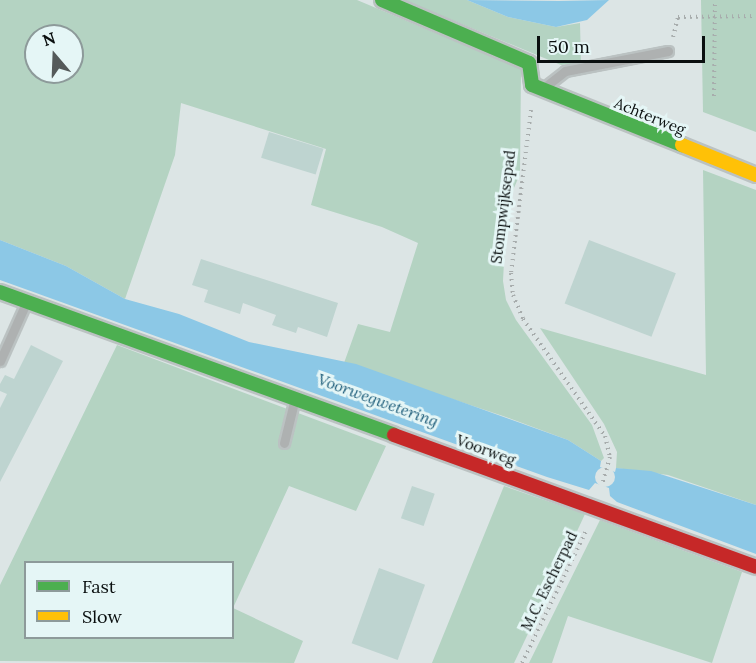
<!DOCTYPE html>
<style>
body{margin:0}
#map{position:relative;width:756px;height:663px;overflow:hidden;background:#dce5e5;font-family:Lora,serif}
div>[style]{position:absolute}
.green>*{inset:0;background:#b4d3c2}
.water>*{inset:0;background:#8cc8e6}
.pier>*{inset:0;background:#dce5e5}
.round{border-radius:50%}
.building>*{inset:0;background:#bed4d0;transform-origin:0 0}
.path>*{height:4px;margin-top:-2px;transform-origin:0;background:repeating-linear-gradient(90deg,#a7acac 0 1.5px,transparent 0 6px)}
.roads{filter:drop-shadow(2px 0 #bbc2c2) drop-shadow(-2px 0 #bbc2c2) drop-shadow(0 2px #bbc2c2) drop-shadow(0 -2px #bbc2c2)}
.lane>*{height:9px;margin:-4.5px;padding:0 4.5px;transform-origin:4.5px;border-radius:4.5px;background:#aeb1b1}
.fast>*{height:14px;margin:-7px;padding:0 7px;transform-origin:7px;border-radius:7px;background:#4caf50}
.slow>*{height:14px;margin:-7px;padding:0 7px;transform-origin:7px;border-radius:7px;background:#ffc107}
.jam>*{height:14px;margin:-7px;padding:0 7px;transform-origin:7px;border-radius:7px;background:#c62828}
span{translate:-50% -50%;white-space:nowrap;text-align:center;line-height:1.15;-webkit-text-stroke:6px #e5f6f6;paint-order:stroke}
.street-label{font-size:15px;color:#0a0f0f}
.water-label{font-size:16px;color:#1e5d7a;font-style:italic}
.legend{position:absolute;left:24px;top:561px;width:210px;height:78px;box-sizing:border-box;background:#e5f6f6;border:2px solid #8d9a9a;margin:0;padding:8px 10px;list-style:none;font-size:18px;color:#0a0f0f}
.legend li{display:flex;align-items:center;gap:12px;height:30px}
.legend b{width:30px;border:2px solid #8d9a9a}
.north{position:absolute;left:24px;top:24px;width:60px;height:60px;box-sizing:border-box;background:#e5f6f6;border:2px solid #8d9a9a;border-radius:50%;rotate:341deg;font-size:16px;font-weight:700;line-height:24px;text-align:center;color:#0a0f0f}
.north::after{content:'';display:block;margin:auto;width:21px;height:27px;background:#545a5a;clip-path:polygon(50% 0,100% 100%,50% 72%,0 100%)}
.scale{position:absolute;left:537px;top:36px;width:168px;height:27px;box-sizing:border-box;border:3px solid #0a0f0f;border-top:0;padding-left:8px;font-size:18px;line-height:21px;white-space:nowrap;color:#0a0f0f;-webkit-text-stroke:4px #e5f6f6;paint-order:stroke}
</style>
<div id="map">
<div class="green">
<div style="clip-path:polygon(evenodd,0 0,357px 0,521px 69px,520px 174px,507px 204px,503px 281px,506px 300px,516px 320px,592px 425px,604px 458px,601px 461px,568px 440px,503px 416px,344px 363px,358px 324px,390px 332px,418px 243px,382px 227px,311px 205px,326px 149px,181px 103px,175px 155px,125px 299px,66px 266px,0 240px,0 0,36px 36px,72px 36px,72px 72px,36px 72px,36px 36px)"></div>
<div style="clip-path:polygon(404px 0,467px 0,508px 17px,556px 27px,580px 23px,581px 63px,561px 65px)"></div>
<div style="clip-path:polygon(701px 0,756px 0,756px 132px,703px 112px)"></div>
<div style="clip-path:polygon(703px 170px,756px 190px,756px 505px,668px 475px,616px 468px,617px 452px,604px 424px,540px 328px,706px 375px)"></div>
<div style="clip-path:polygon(evenodd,117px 345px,386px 446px,356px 511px,289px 486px,233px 608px,303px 641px,294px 663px,0 661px,0 585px,117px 345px,26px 562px,232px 562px,232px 638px,26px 638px,26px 562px)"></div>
<div style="clip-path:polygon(504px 486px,585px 514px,579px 527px,514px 663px,432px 663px)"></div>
<div style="clip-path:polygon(600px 520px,742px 572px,712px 663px,568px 616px,552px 663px,529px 663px)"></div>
</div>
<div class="water">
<div style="clip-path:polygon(467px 0,559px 1px,609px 0,587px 20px,556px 27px,508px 17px)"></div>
<div style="clip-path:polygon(0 240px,66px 266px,125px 299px,179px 314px,249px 342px,356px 364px,568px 440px,601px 461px,600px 467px,615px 472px,616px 468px,651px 471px,756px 505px,756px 554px,617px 502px,610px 496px,609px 488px,595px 483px,589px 490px,547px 477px,0 280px)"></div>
</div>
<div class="pier">
<div class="round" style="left:595px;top:467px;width:20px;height:20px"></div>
</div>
<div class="building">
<div style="left:269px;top:132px;width:57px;height:27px;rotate:17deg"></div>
<div style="left:589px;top:240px;width:93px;height:68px;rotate:21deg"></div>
<div style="clip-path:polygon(201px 259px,338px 303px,327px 337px,298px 327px,296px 333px,272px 325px,276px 315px,243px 303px,240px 314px,204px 302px,208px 290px,192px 285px)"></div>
<div style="clip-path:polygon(31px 345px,63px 361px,0 482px,0 408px,7px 394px,0 391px,0 384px,5px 375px,14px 379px)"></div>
<div style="left:412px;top:486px;width:24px;height:34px;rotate:19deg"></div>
<div style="left:379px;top:568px;width:49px;height:80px;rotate:20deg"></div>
</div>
<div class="path">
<div style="left:673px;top:37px;width:21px;rotate:-76deg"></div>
<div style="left:678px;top:17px;width:78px;rotate:-0.7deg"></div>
<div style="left:714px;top:96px;width:96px;rotate:-89.4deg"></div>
<div style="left:531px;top:110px;width:164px;rotate:97deg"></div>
<div style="left:511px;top:273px;width:22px;rotate:85deg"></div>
<div style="left:513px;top:295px;width:26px;rotate:67deg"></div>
<div style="left:523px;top:319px;width:143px;rotate:55deg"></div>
<div style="left:605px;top:436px;width:22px;rotate:77deg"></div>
<div style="left:610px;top:457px;width:29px;rotate:106deg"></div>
<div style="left:522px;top:663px;width:149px;rotate:-64.1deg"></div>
</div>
<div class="roads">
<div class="lane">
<div style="left:546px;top:86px;width:24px;rotate:-38deg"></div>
<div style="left:565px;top:71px;width:105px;rotate:-11deg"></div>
<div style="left:0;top:361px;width:64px;rotate:-65.9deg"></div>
<div style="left:284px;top:443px;width:42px;rotate:-76.3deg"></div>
</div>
<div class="fast">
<div style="left:382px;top:0;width:160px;rotate:23.2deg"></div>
<div style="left:529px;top:63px;width:22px;rotate:82deg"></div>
<div style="left:532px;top:85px;width:162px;rotate:21.8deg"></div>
<div style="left:0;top:292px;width:419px;rotate:19.9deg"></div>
</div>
<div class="slow">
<div style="left:682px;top:145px;width:80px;rotate:22.1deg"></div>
</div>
<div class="jam">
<div style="left:394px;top:435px;width:385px;rotate:20deg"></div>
</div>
</div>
<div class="street-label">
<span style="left:650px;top:116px;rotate:22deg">Achterweg</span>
<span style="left:503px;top:207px;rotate:-83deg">Stompwijksepad</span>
<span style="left:486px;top:450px;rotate:20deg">Voorweg</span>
<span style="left:549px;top:581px;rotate:-64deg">M.C. Escherpad</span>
</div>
<div class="water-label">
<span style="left:378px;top:400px;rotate:20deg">Voorwegwetering</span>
</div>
<ul class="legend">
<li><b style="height:8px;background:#4caf50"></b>Fast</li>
<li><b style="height:8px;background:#ffc107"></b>Slow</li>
</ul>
<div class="north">N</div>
<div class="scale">50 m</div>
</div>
